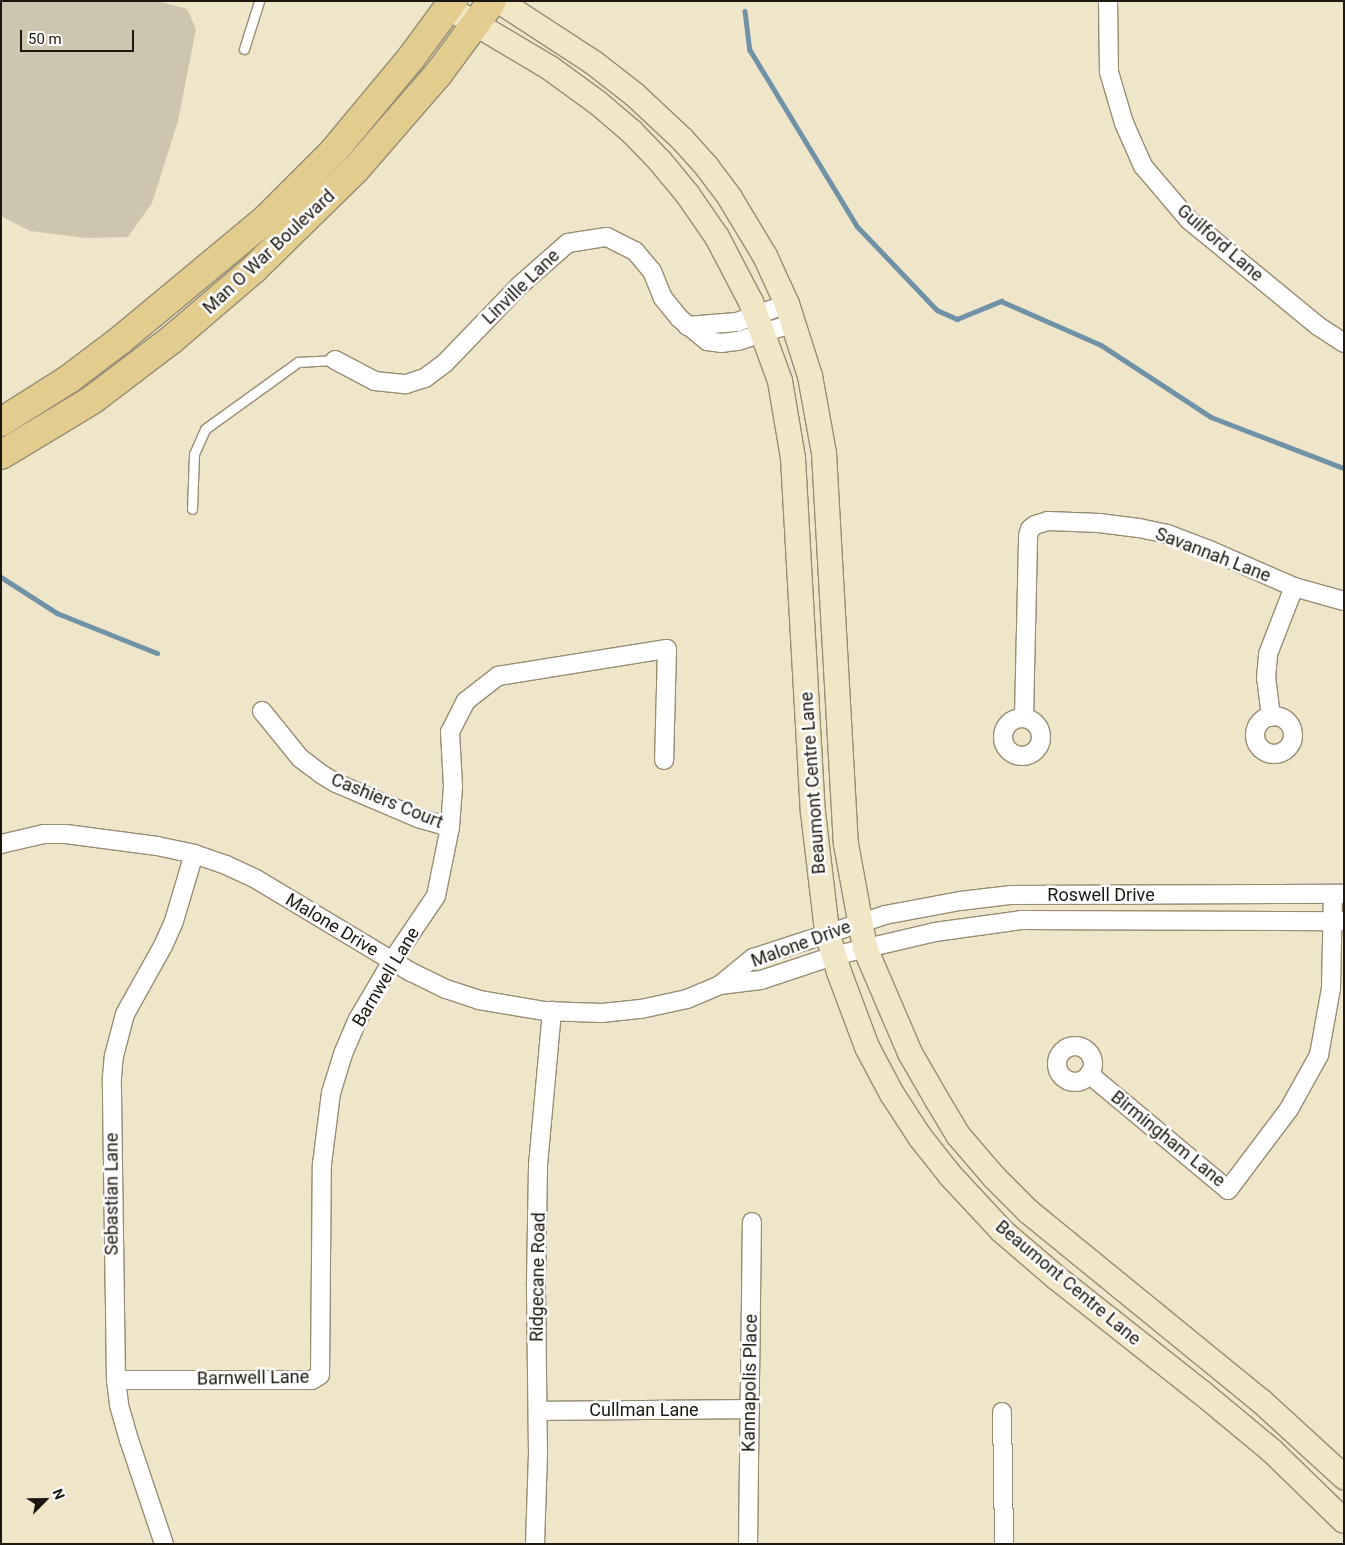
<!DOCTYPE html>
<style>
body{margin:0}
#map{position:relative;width:1345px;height:1545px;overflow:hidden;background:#efe5c9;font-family:Roboto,sans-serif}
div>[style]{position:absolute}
.green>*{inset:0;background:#cec5af}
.stream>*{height:4.5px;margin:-2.25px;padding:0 2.25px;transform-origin:2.25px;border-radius:2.25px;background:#6f92a7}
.roads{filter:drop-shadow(1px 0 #978d74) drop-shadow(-1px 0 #978d74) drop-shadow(0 1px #978d74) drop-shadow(0 -1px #978d74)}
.lane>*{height:9px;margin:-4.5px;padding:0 4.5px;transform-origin:4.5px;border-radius:4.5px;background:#fff}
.street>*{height:18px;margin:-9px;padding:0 9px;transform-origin:9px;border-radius:9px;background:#fff}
.street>.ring{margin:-9px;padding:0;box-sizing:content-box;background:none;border:18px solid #fff;border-radius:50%}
.secondary>*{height:24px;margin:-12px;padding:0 12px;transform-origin:12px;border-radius:12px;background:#f1e6c6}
.primary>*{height:28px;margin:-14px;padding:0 14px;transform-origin:14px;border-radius:14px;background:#e3cd8e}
span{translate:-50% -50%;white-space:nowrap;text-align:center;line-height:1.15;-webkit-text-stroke:5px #fff;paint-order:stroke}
.street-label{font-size:18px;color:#1c180f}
.frame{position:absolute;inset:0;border:2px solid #1c180f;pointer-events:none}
.north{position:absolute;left:20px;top:1475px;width:50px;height:50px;-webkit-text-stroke:4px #fff;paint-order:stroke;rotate:67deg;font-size:14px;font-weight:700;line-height:20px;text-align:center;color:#1c180f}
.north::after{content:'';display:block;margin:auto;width:18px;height:22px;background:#1c180f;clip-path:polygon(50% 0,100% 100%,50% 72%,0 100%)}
.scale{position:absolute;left:20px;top:30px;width:114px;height:22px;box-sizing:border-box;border:2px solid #1c180f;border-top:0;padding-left:6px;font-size:15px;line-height:18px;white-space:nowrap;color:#1c180f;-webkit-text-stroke:4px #fff;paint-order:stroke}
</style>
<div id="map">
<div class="green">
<div style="clip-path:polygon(1px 1px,158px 1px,187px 9px,196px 29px,178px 121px,152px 203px,128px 237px,87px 238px,30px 231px,1px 216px)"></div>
</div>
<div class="stream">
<div style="left:745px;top:11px;width:39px;rotate:83deg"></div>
<div style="left:750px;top:50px;width:206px;rotate:58.7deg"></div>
<div style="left:857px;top:226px;width:116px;rotate:46.4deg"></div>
<div style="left:937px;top:310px;width:22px;rotate:24deg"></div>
<div style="left:957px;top:319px;width:48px;rotate:-22.2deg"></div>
<div style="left:1001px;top:301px;width:109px;rotate:23.7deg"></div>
<div style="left:1101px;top:345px;width:131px;rotate:33.2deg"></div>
<div style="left:1211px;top:417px;width:142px;rotate:21deg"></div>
<div style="left:1px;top:577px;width:67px;rotate:32.7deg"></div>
<div style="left:57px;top:613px;width:108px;rotate:21.8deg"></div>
</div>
<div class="roads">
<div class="lane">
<div style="left:244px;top:49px;width:50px;rotate:-72.6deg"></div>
<div style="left:192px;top:509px;width:55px;rotate:-87.9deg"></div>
<div style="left:194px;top:454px;width:27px;rotate:-66deg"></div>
<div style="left:205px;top:429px;width:115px;rotate:-35.8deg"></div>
<div style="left:298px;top:362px;width:37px;rotate:-3deg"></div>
</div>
<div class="street">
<div style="left:1108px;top:1px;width:71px;rotate:89.2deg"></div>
<div style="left:1109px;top:72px;width:53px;rotate:73.6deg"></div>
<div style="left:1124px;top:123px;width:47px;rotate:66.2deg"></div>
<div style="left:1143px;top:166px;width:71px;rotate:49.6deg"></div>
<div style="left:1189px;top:220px;width:167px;rotate:39.4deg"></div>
<div style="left:1318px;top:326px;width:31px;rotate:33deg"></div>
<div style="left:687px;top:326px;width:50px;rotate:-4.6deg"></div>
<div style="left:737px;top:322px;width:53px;rotate:-19.8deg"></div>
<div style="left:335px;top:360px;width:45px;rotate:27.7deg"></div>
<div style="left:375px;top:381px;width:31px;rotate:6deg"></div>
<div style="left:406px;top:384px;width:20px;rotate:-18deg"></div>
<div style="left:425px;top:378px;width:25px;rotate:-37deg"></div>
<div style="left:445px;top:363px;width:107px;rotate:-46.1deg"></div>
<div style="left:519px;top:286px;width:65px;rotate:-41.3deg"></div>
<div style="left:568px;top:243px;width:39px;rotate:-9deg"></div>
<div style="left:607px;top:237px;width:31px;rotate:27deg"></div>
<div style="left:635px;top:251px;width:26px;rotate:50deg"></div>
<div style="left:652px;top:271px;width:29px;rotate:68deg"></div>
<div style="left:663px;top:298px;width:26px;rotate:51deg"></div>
<div style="left:679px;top:318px;width:36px;rotate:39deg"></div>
<div style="left:707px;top:341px;width:14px;rotate:8deg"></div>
<div style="left:721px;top:343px;width:17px;rotate:-7deg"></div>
<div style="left:738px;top:341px;width:59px;rotate:-17.8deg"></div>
<div style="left:262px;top:711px;width:60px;rotate:51deg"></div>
<div style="left:300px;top:758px;width:26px;rotate:37deg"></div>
<div style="left:321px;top:774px;width:17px;rotate:31deg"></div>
<div style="left:336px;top:783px;width:89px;rotate:23.1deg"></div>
<div style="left:418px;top:818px;width:33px;rotate:16deg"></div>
<div class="ring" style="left:1255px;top:716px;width:20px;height:20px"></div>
<div style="left:1024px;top:717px;width:181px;rotate:-88.7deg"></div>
<div style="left:1028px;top:536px;width:7px;rotate:-74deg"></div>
<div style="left:1030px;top:529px;width:6px;rotate:-39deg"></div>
<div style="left:1035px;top:525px;width:14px;rotate:-17deg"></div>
<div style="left:1048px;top:521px;width:51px;rotate:2.2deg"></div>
<div style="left:1099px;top:523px;width:40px;rotate:7.1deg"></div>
<div style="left:1139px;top:528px;width:29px;rotate:12deg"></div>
<div style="left:1167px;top:534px;width:43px;rotate:20.6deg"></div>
<div style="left:1207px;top:549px;width:95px;rotate:23.6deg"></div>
<div style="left:1294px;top:587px;width:52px;rotate:15.6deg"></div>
<div style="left:1271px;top:717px;width:39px;rotate:-97deg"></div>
<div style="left:1266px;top:678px;width:24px;rotate:-85deg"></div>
<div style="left:1268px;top:654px;width:72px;rotate:-68.8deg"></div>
<div class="ring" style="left:1003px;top:718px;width:20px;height:20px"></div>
<div style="left:1px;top:844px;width:44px;rotate:-13.1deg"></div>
<div style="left:44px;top:834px;width:22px"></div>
<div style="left:66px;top:834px;width:92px;rotate:7.5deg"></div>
<div style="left:157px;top:846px;width:38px;rotate:12deg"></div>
<div style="left:194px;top:854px;width:34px;rotate:19deg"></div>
<div style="left:226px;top:865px;width:33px;rotate:25deg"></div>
<div style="left:256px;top:879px;width:181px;rotate:31deg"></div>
<div style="left:411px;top:972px;width:39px;rotate:26deg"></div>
<div style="left:446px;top:989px;width:35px;rotate:18deg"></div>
<div style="left:479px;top:1000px;width:67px;rotate:9.5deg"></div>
<div style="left:545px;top:1011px;width:57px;rotate:2deg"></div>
<div style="left:602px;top:1013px;width:39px;rotate:-6deg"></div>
<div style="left:641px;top:1009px;width:47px;rotate:-12.3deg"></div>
<div style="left:687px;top:999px;width:36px;rotate:-23deg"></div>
<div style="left:720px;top:985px;width:43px;rotate:-39.3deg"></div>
<div style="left:753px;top:958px;width:139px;rotate:-18deg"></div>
<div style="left:885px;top:915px;width:76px;rotate:-10.6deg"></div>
<div style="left:960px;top:901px;width:50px;rotate:-6.8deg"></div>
<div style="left:1010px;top:895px;width:334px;rotate:-0.2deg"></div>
<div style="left:720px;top:985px;width:41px;rotate:-7deg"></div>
<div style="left:761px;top:980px;width:76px;rotate:-18.4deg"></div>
<div style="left:833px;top:956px;width:105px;rotate:-13.2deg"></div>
<div style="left:935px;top:932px;width:87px;rotate:-7.9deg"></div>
<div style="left:1021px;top:920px;width:323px;rotate:0.2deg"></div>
<div class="ring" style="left:1057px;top:1046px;width:18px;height:18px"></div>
<div style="left:1089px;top:1074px;width:181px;rotate:39.8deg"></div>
<div style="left:1228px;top:1190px;width:101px;rotate:-53deg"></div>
<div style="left:1289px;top:1109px;width:62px;rotate:-60.9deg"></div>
<div style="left:1319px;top:1055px;width:68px;rotate:-79.8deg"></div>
<div style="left:1331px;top:988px;width:94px;rotate:-88.8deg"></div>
<div style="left:116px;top:1380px;width:196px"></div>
<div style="left:312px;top:1380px;width:9px;rotate:-32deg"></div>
<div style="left:320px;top:1375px;width:211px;rotate:-89.5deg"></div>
<div style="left:322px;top:1164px;width:72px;rotate:-82.8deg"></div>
<div style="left:331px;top:1093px;width:41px;rotate:-72.9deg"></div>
<div style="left:343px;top:1054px;width:38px;rotate:-67deg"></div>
<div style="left:358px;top:1019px;width:67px;rotate:-59.6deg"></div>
<div style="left:392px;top:961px;width:78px;rotate:-55.9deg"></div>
<div style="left:436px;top:896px;width:70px;rotate:-78.5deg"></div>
<div style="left:450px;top:827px;width:41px;rotate:-85.8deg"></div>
<div style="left:453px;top:786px;width:54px;rotate:-93.2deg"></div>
<div style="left:450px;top:732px;width:35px;rotate:-63deg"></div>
<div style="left:466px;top:701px;width:41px;rotate:-38deg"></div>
<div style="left:498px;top:676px;width:171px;rotate:-9.1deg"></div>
<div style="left:667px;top:649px;width:111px;rotate:91.5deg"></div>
<div style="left:538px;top:1411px;width:212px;rotate:-0.5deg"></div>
<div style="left:1002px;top:1412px;width:132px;rotate:89.1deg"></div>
<div style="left:164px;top:1544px;width:110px;rotate:-108.6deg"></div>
<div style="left:129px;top:1440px;width:37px;rotate:-106deg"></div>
<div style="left:119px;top:1404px;width:24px;rotate:-97deg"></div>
<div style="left:116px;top:1380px;width:303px;rotate:-90.8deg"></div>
<div style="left:112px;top:1077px;width:21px;rotate:-85deg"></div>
<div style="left:114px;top:1056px;width:43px;rotate:-75.3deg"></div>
<div style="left:125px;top:1014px;width:78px;rotate:-60.8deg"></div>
<div style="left:163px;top:946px;width:27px;rotate:-66deg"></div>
<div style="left:174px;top:921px;width:70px;rotate:-73.4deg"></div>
<div style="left:535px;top:1544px;width:90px;rotate:-88.1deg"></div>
<div style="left:538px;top:1454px;width:172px;rotate:-90.7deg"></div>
<div style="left:536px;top:1282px;width:117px;rotate:-89deg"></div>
<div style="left:538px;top:1165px;width:155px;rotate:-84.8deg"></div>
<div style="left:748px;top:1544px;width:322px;rotate:-89.3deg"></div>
</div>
<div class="secondary">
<div style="left:499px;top:1px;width:113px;rotate:33.1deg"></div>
<div style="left:594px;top:63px;width:52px;rotate:38deg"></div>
<div style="left:635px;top:95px;width:64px;rotate:43.1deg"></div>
<div style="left:682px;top:139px;width:38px;rotate:48deg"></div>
<div style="left:707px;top:167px;width:39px;rotate:53deg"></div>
<div style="left:730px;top:198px;width:68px;rotate:58.9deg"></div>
<div style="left:765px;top:256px;width:53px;rotate:65.4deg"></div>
<div style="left:787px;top:304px;width:76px;rotate:72.3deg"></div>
<div style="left:810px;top:376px;width:78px;rotate:79.7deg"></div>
<div style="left:824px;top:453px;width:392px;rotate:86.8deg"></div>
<div style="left:846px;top:844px;width:106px;rotate:79.6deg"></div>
<div style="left:865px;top:948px;width:114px;rotate:66.8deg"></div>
<div style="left:910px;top:1053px;width:54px;rotate:60.1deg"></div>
<div style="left:937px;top:1100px;width:41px;rotate:59deg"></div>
<div style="left:958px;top:1135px;width:55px;rotate:49.4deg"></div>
<div style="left:994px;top:1177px;width:49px;rotate:45deg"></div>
<div style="left:1029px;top:1212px;width:299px;rotate:39.2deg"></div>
<div style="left:1261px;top:1401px;width:113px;rotate:42.5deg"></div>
<div style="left:449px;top:8px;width:117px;rotate:30.7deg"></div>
<div style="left:550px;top:68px;width:59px;rotate:36.1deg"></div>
<div style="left:598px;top:103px;width:45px;rotate:40.5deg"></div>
<div style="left:632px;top:132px;width:40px;rotate:46deg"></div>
<div style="left:660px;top:161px;width:44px;rotate:50.5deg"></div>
<div style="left:688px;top:195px;width:51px;rotate:55.4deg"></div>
<div style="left:717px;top:237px;width:73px;rotate:62.4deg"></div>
<div style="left:751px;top:302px;width:84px;rotate:69.8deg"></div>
<div style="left:780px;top:381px;width:78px;rotate:80.4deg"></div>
<div style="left:793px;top:458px;width:355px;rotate:86.8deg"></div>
<div style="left:813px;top:812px;width:121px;rotate:83.3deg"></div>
<div style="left:827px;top:932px;width:42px;rotate:73.3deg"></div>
<div style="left:839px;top:972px;width:80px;rotate:69.5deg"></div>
<div style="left:867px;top:1047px;width:53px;rotate:62deg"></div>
<div style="left:892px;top:1094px;width:51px;rotate:56.9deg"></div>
<div style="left:920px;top:1137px;width:48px;rotate:51.7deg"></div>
<div style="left:950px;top:1175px;width:76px;rotate:47.1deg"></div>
<div style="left:1002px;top:1231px;width:72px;rotate:40.5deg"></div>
<div style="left:1057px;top:1278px;width:184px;rotate:38.4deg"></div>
<div style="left:1201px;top:1392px;width:92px;rotate:39.7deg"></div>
<div style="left:1272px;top:1451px;width:100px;rotate:44.2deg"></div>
</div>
<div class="primary">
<div style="left:1px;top:422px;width:80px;rotate:-32.3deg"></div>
<div style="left:69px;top:379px;width:61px;rotate:-37.1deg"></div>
<div style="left:118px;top:342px;width:192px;rotate:-39.7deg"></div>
<div style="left:266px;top:219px;width:95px;rotate:-45deg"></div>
<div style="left:333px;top:152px;width:122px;rotate:-50.3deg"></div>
<div style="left:411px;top:58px;width:71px;rotate:-53.6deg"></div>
<div style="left:1px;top:455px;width:106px;rotate:-31.1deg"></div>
<div style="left:92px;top:400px;width:99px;rotate:-37.2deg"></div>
<div style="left:171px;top:340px;width:109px;rotate:-40.5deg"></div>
<div style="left:254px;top:269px;width:141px;rotate:-44.4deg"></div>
<div style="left:355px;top:170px;width:128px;rotate:-49.1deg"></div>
<div style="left:439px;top:73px;width:89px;rotate:-53.6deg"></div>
</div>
</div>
<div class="street-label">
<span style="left:1220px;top:243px;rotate:41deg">Guilford Lane</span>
<span style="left:269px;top:252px;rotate:-43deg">Man O War Boulevard</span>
<span style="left:521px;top:287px;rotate:-44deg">Linville Lane</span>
<span style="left:1213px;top:555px;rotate:21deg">Savannah Lane</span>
<span style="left:813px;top:783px;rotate:-94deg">Beaumont Centre Lane</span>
<span style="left:387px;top:801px;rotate:22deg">Cashiers Court</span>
<span style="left:1101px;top:895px">Roswell Drive</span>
<span style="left:332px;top:925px;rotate:31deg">Malone Drive</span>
<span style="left:801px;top:944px;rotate:-20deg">Malone Drive</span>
<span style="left:386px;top:977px;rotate:-59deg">Barnwell Lane</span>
<span style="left:1168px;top:1139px;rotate:39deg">Birmingham Lane</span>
<span style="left:112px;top:1194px;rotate:-90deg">Sebastian Lane</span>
<span style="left:538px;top:1277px;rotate:-89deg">Ridgecane Road</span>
<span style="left:1068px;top:1283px;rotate:40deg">Beaumont Centre Lane</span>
<span style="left:253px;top:1378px;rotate:-1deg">Barnwell Lane</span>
<span style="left:750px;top:1383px;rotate:-89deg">Kannapolis Place</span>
<span style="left:644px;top:1410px">Cullman Lane</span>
</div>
<div class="frame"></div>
<div class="north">N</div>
<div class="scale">50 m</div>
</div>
